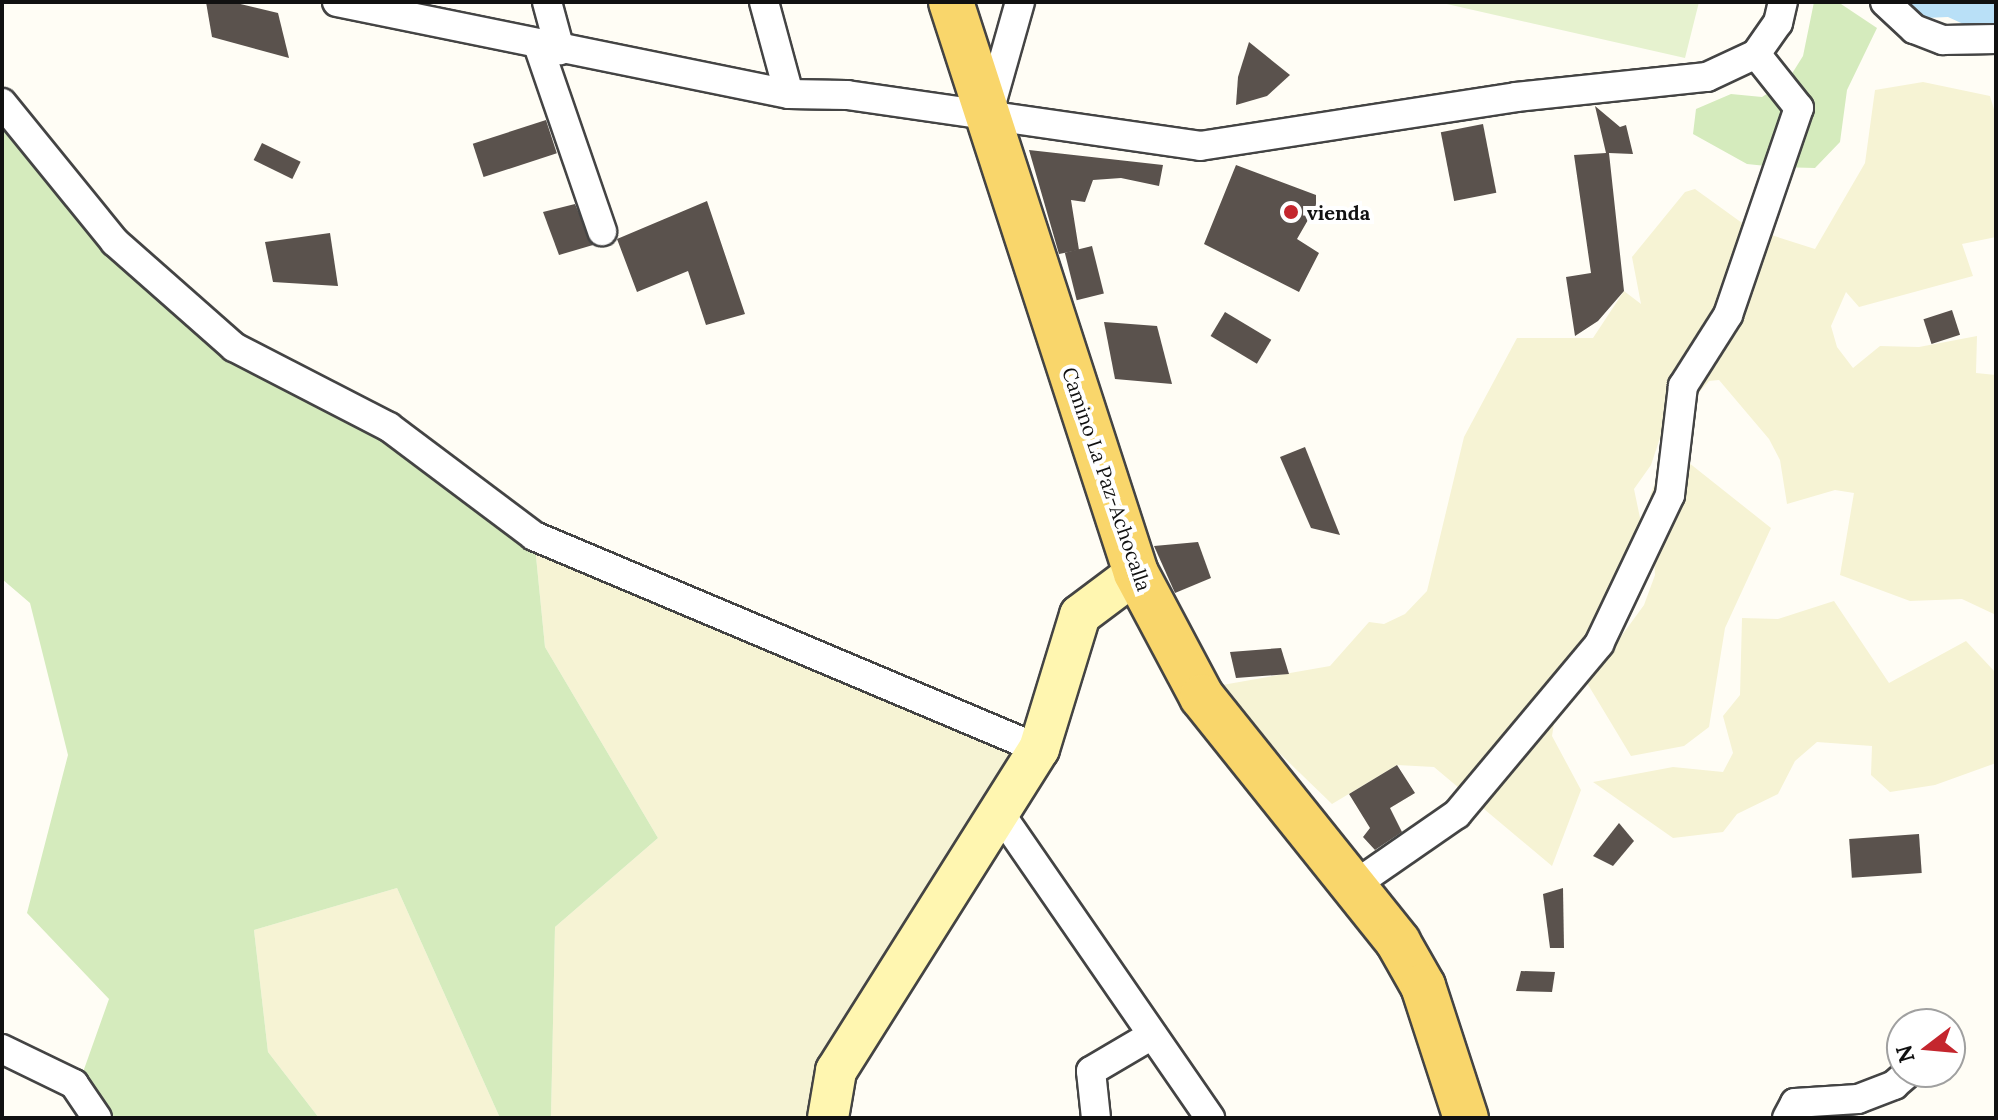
<!DOCTYPE html>
<style>
body{margin:0}
#map{position:relative;width:1998px;height:1120px;overflow:hidden;background:#fffdf5;font-family:Lora,serif}
div>[style]{position:absolute}
.farmland>*{inset:0;background:#f6f3d4}
.green>*{inset:0;background:#d5ebbd}
.pitch>*{inset:0;background:#e6f2cf}
.water>*{inset:0;background:#b9e0f7}
.building>*{inset:0;background:#5a524d;transform-origin:0 0}
.roads{filter:drop-shadow(2px 0 #444) drop-shadow(-2px 0 #444) drop-shadow(0 2px #444) drop-shadow(0 -2px #444)}
.minor>*{height:28px;margin:-14px;padding:0 14px;transform-origin:14px;border-radius:14px;background:#fff}
.secondary>*{height:40px;margin:-20px;padding:0 20px;transform-origin:20px;border-radius:20px;background:#fff6b0}
.primary>*{height:44px;margin:-22px;padding:0 22px;transform-origin:22px;border-radius:22px;background:#f9d66b}
.dots>*{width:22px;height:22px;translate:-50% -50%;box-sizing:border-box;border:4px solid #fff;border-radius:50%}
span{translate:-50% -50%;white-space:nowrap;text-align:center;line-height:1.15;-webkit-text-stroke:8px #fff;paint-order:stroke}
.poi-label{font-size:20px;color:#111;font-weight:700}
.left{translate:0 -50%;text-align:left}
.street-label{font-size:20px;color:#111}
.frame{position:absolute;inset:0;border:4px solid #111;pointer-events:none}
.north{position:absolute;left:1886px;top:1008px;width:80px;height:80px;box-sizing:border-box;background:#fff;border:2px solid #a0a0a0;border-radius:50%;rotate:254deg;font-size:22px;font-weight:700;line-height:32px;text-align:center;color:#111}
.north::after{content:'';display:block;margin:auto;width:28px;height:36px;background:#c4262e;clip-path:polygon(50% 0,100% 100%,50% 72%,0 100%)}
</style>
<div id="map">
<div class="farmland">
<div style="clip-path:polygon(1923px 82px,1990px 96px,1996px 116px,1996px 237px,1962px 244px,1973px 276px,1859px 307px,1846px 292px,1831px 326px,1837px 347px,1853px 368px,1880px 346px,1919px 347px,1977px 336px,1976px 373px,1996px 375px,1996px 615px,1962px 599px,1910px 601px,1840px 575px,1854px 493px,1835px 490px,1787px 504px,1780px 460px,1769px 439px,1719px 380px,1709px 381px,1661px 435px,1651px 465px,1634px 489px,1649px 561px,1559px 691px,1552px 736px,1581px 790px,1552px 866px,1434px 767px,1397px 765px,1332px 804px,1211px 687px,1330px 666px,1369px 622px,1384px 624px,1405px 614px,1427px 591px,1464px 437px,1517px 338px,1593px 338px,1624px 291px,1641px 304px,1632px 257px,1685px 192px,1695px 189px,1749px 228px,1815px 249px,1865px 163px,1875px 90px)"></div>
<div style="clip-path:polygon(1669px 447px,1771px 528px,1725px 628px,1709px 727px,1684px 746px,1631px 756px,1587px 683px,1644px 605px,1655px 575px,1650px 496px)"></div>
<div style="clip-path:polygon(534px 536px,1039px 749px,828px 1118px,551px 1118px,555px 927px,658px 838px,545px 647px)"></div>
<div style="clip-path:polygon(1834px 601px,1889px 683px,1966px 641px,1996px 673px,1996px 763px,1935px 785px,1890px 792px,1871px 775px,1872px 746px,1817px 742px,1795px 761px,1778px 794px,1737px 814px,1723px 832px,1673px 838px,1593px 782px,1673px 767px,1723px 772px,1733px 753px,1723px 716px,1740px 695px,1742px 618px,1778px 619px)"></div>
<div style="clip-path:polygon(397px 888px,500px 1118px,319px 1118px,268px 1052px,254px 930px)"></div>
</div>
<div class="green">
<div style="clip-path:polygon(1814px 2px,1838px 2px,1877px 28px,1847px 90px,1840px 142px,1815px 168px,1776px 167px,1747px 164px,1693px 134px,1696px 109px,1731px 94px,1762px 97px,1788px 80px,1803px 56px)"></div>
<div style="clip-path:polygon(2px 103px,234px 347px,389px 427px,534px 536px,545px 647px,658px 838px,555px 927px,551px 1118px,500px 1118px,397px 888px,254px 930px,268px 1052px,319px 1118px,113px 1118px,82px 1075px,109px 999px,27px 913px,68px 755px,30px 603px,2px 579px)"></div>
</div>
<div class="pitch">
<div style="clip-path:polygon(1438px 2px,1699px 2px,1685px 58px)"></div>
</div>
<div class="water">
<div style="clip-path:polygon(1877px 2px,1996px 2px,1996px 39px,1948px 17px,1902px 19px)"></div>
</div>
<div class="building">
<div style="clip-path:polygon(206px 2px,232px 2px,278px 13px,289px 58px,212px 37px)"></div>
<div style="clip-path:polygon(1249px 42px,1290px 75px,1267px 96px,1236px 105px,1238px 77px)"></div>
<div style="clip-path:polygon(1595px 106px,1620px 127px,1626px 125px,1633px 154px,1609px 153px,1624px 291px,1598px 321px,1575px 336px,1566px 277px,1591px 273px,1574px 155px,1606px 153px)"></div>
<div style="left:546px;top:120px;width:35px;height:77px;rotate:72deg"></div>
<div style="left:1483px;top:124px;width:70px;height:43px;rotate:79deg"></div>
<div style="left:262px;top:143px;width:43px;height:19px;rotate:26deg"></div>
<div style="clip-path:polygon(1029px 150px,1163px 165px,1159px 186px,1121px 178px,1093px 180px,1085px 202px,1071px 200px,1079px 250px,1059px 254px)"></div>
<div style="clip-path:polygon(1236px 165px,1316px 195px,1316px 206px,1297px 239px,1319px 253px,1299px 292px,1204px 244px)"></div>
<div style="clip-path:polygon(707px 201px,745px 314px,706px 325px,688px 271px,637px 292px,617px 239px)"></div>
<div style="clip-path:polygon(575px 204px,593px 245px,559px 255px,543px 212px)"></div>
<div style="clip-path:polygon(330px 233px,338px 286px,273px 282px,265px 242px)"></div>
<div style="left:1092px;top:246px;width:49px;height:28px;rotate:76deg"></div>
<div style="left:1952px;top:310px;width:26px;height:30px;rotate:72deg"></div>
<div style="left:1225px;top:312px;width:54px;height:28px;rotate:31deg"></div>
<div style="clip-path:polygon(1104px 322px,1157px 326px,1172px 384px,1115px 379px)"></div>
<div style="clip-path:polygon(1305px 447px,1340px 535px,1311px 528px,1280px 457px)"></div>
<div style="clip-path:polygon(1198px 542px,1211px 578px,1175px 593px,1154px 546px)"></div>
<div style="clip-path:polygon(1281px 648px,1289px 674px,1236px 678px,1230px 652px)"></div>
<div style="clip-path:polygon(1397px 765px,1415px 793px,1390px 808px,1402px 832px,1375px 850px,1363px 837px,1370px 828px,1349px 794px)"></div>
<div style="clip-path:polygon(1619px 823px,1634px 841px,1613px 866px,1593px 856px)"></div>
<div style="left:1919px;top:834px;width:39px;height:70px;rotate:86deg"></div>
<div style="clip-path:polygon(1563px 888px,1564px 948px,1550px 948px,1543px 894px)"></div>
<div style="clip-path:polygon(1521px 971px,1555px 972px,1552px 992px,1516px 991px)"></div>
</div>
<div class="roads">
<div class="minor">
<div style="left:337px;top:2px;width:461px;rotate:11.5deg"></div>
<div style="left:789px;top:94px;width:58px;rotate:1deg"></div>
<div style="left:847px;top:95px;width:357px;rotate:8.2deg"></div>
<div style="left:1200px;top:146px;width:320px;rotate:-8.8deg"></div>
<div style="left:1516px;top:97px;width:192px;rotate:-6deg"></div>
<div style="left:1707px;top:77px;width:54px;rotate:-25.1deg"></div>
<div style="left:1756px;top:54px;width:38px;rotate:-55deg"></div>
<div style="left:1778px;top:23px;width:22px;rotate:-77deg"></div>
<div style="left:547px;top:2px;width:50px;rotate:74.8deg"></div>
<div style="left:764px;top:2px;width:95px;rotate:74.8deg"></div>
<div style="left:1885px;top:2px;width:40px;rotate:43deg"></div>
<div style="left:1914px;top:29px;width:31px;rotate:21deg"></div>
<div style="left:1943px;top:40px;width:53px;rotate:-1.1deg"></div>
<div style="left:538px;top:45px;width:197px;rotate:71deg"></div>
<div style="left:2px;top:103px;width:179px;rotate:50.9deg"></div>
<div style="left:115px;top:242px;width:159px;rotate:41.4deg"></div>
<div style="left:234px;top:347px;width:174px;rotate:27.3deg"></div>
<div style="left:389px;top:427px;width:181px;rotate:36.9deg"></div>
<div style="left:534px;top:536px;width:548px;rotate:22.87deg"></div>
<div style="left:988px;top:115px;width:117px;rotate:-74.2deg"></div>
<div style="left:999px;top:812px;width:372px;rotate:55.4deg"></div>
<div style="left:1353px;top:886px;width:126px;rotate:-34.7deg"></div>
<div style="left:1457px;top:814px;width:222px;rotate:-50.1deg"></div>
<div style="left:1599px;top:644px;width:165px;rotate:-64.5deg"></div>
<div style="left:1670px;top:495px;width:110px;rotate:-83.2deg"></div>
<div style="left:1683px;top:386px;width:84px;rotate:-57.6deg"></div>
<div style="left:1728px;top:315px;width:219px;rotate:-71.1deg"></div>
<div style="left:1799px;top:108px;width:69px;rotate:-128.5deg"></div>
<div style="left:2px;top:1049px;width:80px;rotate:25.9deg"></div>
<div style="left:74px;top:1084px;width:41px;rotate:55.9deg"></div>
<div style="left:1096px;top:1118px;width:47px;rotate:-96.1deg"></div>
<div style="left:1091px;top:1071px;width:71px;rotate:-30.5deg"></div>
<div style="left:1787px;top:1118px;width:17px;rotate:-62deg"></div>
<div style="left:1795px;top:1103px;width:63px;rotate:-3.6deg"></div>
<div style="left:1858px;top:1099px;width:39px;rotate:-21deg"></div>
<div style="left:1894px;top:1085px;width:20px;rotate:-41deg"></div>
</div>
<div class="secondary">
<div style="left:828px;top:1118px;width:48px;rotate:-80.3deg"></div>
<div style="left:836px;top:1071px;width:381px;rotate:-57.8deg"></div>
<div style="left:1039px;top:749px;width:140px;rotate:-73deg"></div>
<div style="left:1080px;top:615px;width:70px;rotate:-36.9deg"></div>
</div>
<div class="primary">
<div style="left:951px;top:2px;width:600px;rotate:72.05deg"></div>
<div style="left:1136px;top:573px;width:140px;rotate:62deg"></div>
<div style="left:1202px;top:697px;width:314px;rotate:51.3deg"></div>
<div style="left:1398px;top:942px;width:51px;rotate:60.4deg"></div>
<div style="left:1423px;top:986px;width:139px;rotate:72deg"></div>
</div>
</div>
<div class="dots">
<div style="left:1291px;top:212px;background:#c4262e"></div>
</div>
<div class="poi-label">
<span class="left" style="left:1307px;top:212px">vienda</span>
</div>
<div class="street-label">
<span style="left:1107px;top:479px;rotate:71deg">Camino La Paz-Achocalla</span>
</div>
<div class="frame"></div>
<div class="north">N</div>
</div>
